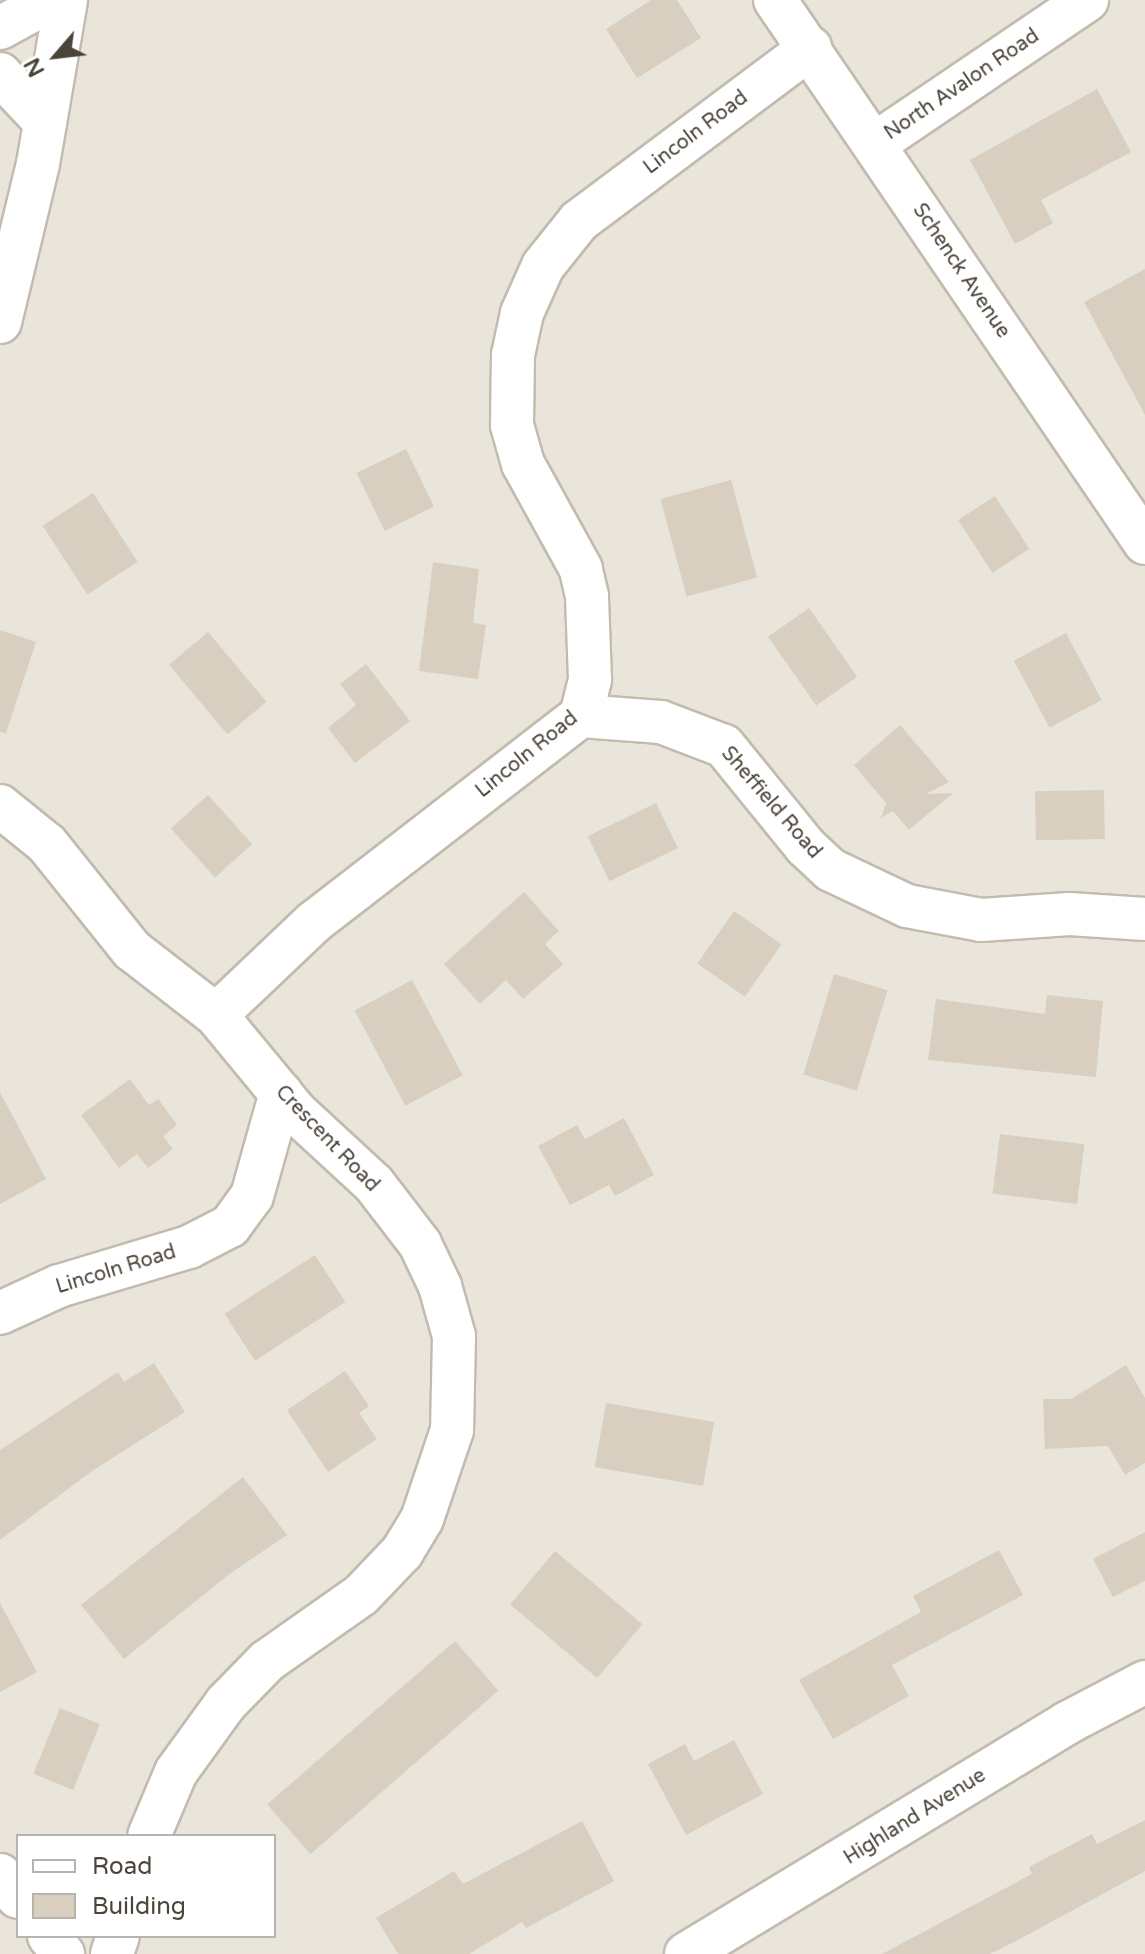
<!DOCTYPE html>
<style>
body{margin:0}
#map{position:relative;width:1145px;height:1954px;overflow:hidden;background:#f6f3ec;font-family:"Varela Round",sans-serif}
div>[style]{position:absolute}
.residential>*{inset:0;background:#eae5da}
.building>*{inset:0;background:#d8cfc1;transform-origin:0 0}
.roads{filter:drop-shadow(2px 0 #c2bbae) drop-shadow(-2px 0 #c2bbae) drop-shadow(0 2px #c2bbae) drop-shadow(0 -2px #c2bbae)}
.street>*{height:42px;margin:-21px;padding:0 21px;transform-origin:21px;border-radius:21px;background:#fff}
span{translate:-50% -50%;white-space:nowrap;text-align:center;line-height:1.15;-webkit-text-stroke:8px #fff;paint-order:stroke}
.street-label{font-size:20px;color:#4b4439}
.legend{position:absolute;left:16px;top:1834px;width:260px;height:104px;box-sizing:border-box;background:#fff;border:2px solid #b7b4b0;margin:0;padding:10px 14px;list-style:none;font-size:24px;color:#4b4439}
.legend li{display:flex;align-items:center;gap:16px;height:40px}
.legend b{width:40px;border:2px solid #b7b4b0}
.north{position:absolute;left:16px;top:16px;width:80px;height:80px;-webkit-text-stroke:6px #fff;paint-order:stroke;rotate:242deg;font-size:22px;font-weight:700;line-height:32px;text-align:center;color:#4b4439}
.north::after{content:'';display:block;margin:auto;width:28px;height:36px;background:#4b4439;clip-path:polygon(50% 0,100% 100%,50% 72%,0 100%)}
</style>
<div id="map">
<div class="residential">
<div style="clip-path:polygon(evenodd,0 0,1145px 0,1145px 1954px,0 1954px,0 0,18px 1836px,274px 1836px,274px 1936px,18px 1936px,18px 1836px)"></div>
</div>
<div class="building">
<div style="clip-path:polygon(651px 0,677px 0,701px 38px,637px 78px,606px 29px)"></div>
<div style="clip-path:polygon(1097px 89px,1131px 152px,1041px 200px,1053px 223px,1015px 244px,970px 160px)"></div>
<div style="clip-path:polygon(1145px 269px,1145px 415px,1084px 302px)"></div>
<div style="left:406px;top:449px;width:64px;height:55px;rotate:64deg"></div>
<div style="left:731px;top:480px;width:101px;height:73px;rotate:75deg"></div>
<div style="left:93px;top:493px;width:82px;height:60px;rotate:57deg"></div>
<div style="left:995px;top:496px;width:63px;height:44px;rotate:57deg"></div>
<div style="clip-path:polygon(433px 562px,479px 569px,473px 623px,486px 625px,478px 679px,419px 671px)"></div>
<div style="left:809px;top:608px;width:84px;height:50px;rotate:55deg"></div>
<div style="clip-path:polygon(0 630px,36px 642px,6px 733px,0 732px)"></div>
<div style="left:208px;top:632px;width:91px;height:51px;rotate:50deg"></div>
<div style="left:1066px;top:633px;width:76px;height:59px;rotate:62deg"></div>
<div style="clip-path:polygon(366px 664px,410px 721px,355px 763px,328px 728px,356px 705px,340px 684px)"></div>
<div style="clip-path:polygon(900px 725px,949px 782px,926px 794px,953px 793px,909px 830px,893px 811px,881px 818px,886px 803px,854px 765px)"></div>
<div style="left:1104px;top:790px;width:49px;height:69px;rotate:89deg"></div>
<div style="left:208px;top:795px;width:66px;height:50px;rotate:48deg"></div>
<div style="left:656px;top:803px;width:50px;height:76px;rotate:64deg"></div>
<div style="clip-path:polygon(524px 892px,559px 931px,545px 944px,563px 964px,523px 999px,506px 980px,480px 1004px,444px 964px)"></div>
<div style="left:734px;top:911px;width:58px;height:64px;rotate:35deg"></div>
<div style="left:834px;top:974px;width:56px;height:105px;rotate:17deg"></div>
<div style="left:412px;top:980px;width:108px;height:65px;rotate:62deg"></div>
<div style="clip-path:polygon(1047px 995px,1103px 1001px,1096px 1077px,928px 1060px,936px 999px,1045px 1014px)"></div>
<div style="clip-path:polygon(130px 1079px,149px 1105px,158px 1099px,177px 1125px,163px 1136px,173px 1149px,148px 1168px,137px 1154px,119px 1168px,81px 1115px)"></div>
<div style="clip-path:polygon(0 1092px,46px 1179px,0 1204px)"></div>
<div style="clip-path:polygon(624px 1118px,654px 1175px,615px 1196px,609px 1185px,570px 1205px,538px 1146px,577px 1125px,585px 1139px)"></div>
<div style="left:1000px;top:1134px;width:85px;height:60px;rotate:7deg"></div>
<div style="left:315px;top:1255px;width:56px;height:108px;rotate:57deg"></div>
<div style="clip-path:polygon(154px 1363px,185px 1412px,92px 1471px,0 1540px,0 1450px,118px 1372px,124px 1382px)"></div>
<div style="clip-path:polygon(1126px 1365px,1145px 1398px,1145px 1463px,1125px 1475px,1108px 1446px,1045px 1449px,1043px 1399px,1071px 1399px)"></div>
<div style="clip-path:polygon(345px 1371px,369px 1406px,359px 1413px,377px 1439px,328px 1472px,287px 1410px)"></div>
<div style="left:606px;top:1403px;width:110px;height:65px;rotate:10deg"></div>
<div style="clip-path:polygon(243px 1477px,287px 1535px,228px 1575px,124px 1659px,81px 1605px)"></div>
<div style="clip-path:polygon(1145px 1532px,1145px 1581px,1113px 1597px,1093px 1559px)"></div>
<div style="clip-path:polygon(999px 1550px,1023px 1595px,892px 1665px,909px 1696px,833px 1739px,799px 1680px,921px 1612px,913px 1596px)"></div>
<div style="left:555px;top:1551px;width:114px;height:70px;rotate:40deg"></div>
<div style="clip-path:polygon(0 1603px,37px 1672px,0 1692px)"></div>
<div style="left:455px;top:1641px;width:66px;height:249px;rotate:49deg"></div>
<div style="left:60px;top:1708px;width:43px;height:71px;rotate:22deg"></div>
<div style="clip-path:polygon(734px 1740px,763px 1794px,686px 1835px,648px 1764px,685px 1744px,694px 1761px)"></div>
<div style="clip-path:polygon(1145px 1820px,1145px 1871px,1020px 1939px,990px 1954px,882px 1954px,1032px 1874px,1029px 1867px,1092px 1834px,1097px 1844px)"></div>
<div style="clip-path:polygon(582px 1821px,614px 1881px,526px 1928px,522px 1922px,469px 1954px,398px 1954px,376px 1918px,454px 1871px,463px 1884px)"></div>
</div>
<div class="roads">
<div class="street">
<div style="left:775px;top:0;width:657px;rotate:55.73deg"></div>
<div style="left:0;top:28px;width:58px;rotate:-28.8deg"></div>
<div style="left:0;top:74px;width:66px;rotate:46.8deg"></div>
<div style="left:876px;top:143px;width:255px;rotate:-34.1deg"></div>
<div style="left:0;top:322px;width:163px;rotate:-76.5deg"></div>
<div style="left:38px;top:164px;width:166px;rotate:-80.3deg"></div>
<div style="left:581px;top:716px;width:80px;rotate:4.3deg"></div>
<div style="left:661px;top:722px;width:67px;rotate:20.9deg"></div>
<div style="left:724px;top:746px;width:130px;rotate:50.9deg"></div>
<div style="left:806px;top:847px;width:34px;rotate:43deg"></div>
<div style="left:831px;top:870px;width:84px;rotate:25.3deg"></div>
<div style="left:907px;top:906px;width:75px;rotate:10.7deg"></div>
<div style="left:981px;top:920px;width:89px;rotate:-3.9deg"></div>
<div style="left:1070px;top:914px;width:75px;rotate:3.8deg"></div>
<div style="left:0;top:806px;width:60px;rotate:39deg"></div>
<div style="left:47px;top:844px;width:136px;rotate:51.3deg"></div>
<div style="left:132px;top:950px;width:106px;rotate:37.7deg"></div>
<div style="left:216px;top:1015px;width:126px;rotate:50.5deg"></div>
<div style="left:296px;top:1112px;width:106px;rotate:42.7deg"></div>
<div style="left:374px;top:1184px;width:76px;rotate:52.5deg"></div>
<div style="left:420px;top:1244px;width:47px;rotate:64.5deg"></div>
<div style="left:440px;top:1286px;width:52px;rotate:74.4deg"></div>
<div style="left:454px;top:1336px;width:94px;rotate:91.2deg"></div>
<div style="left:452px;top:1430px;width:94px;rotate:108.6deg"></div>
<div style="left:422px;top:1519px;width:39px;rotate:121deg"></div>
<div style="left:402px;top:1552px;width:59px;rotate:133.6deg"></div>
<div style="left:361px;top:1595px;width:115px;rotate:144.9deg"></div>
<div style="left:267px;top:1661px;width:59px;rotate:134.3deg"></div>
<div style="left:226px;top:1703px;width:85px;rotate:125.9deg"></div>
<div style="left:176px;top:1772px;width:69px;rotate:112.9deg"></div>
<div style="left:216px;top:1015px;width:135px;rotate:-43.5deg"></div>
<div style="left:314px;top:922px;width:337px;rotate:-37.7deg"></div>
<div style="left:581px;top:716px;width:38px;rotate:-76deg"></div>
<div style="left:590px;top:679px;width:83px;rotate:-92.1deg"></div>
<div style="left:587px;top:596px;width:28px;rotate:-103deg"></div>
<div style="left:581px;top:569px;width:120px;rotate:-118.9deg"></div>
<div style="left:523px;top:464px;width:41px;rotate:-105.8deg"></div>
<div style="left:512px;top:425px;width:70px;rotate:-89.2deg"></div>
<div style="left:513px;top:355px;width:43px;rotate:-77.9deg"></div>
<div style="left:522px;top:313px;width:51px;rotate:-65.9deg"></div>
<div style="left:543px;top:266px;width:58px;rotate:-51.3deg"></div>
<div style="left:579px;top:221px;width:289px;rotate:-36.8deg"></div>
<div style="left:0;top:1313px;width:65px;rotate:-24.6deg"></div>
<div style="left:59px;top:1286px;width:136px;rotate:-16.7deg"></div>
<div style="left:189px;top:1247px;width:46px;rotate:-27.1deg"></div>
<div style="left:230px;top:1226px;width:37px;rotate:-54deg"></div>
<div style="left:252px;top:1196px;width:107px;rotate:-74.3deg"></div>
<div style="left:0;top:1875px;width:28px;rotate:51deg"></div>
<div style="left:49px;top:1936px;width:23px;rotate:52deg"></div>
<div style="left:112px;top:1954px;width:19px;rotate:-72deg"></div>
<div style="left:686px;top:1954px;width:446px;rotate:-31.2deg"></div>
<div style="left:1067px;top:1723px;width:88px;rotate:-27.7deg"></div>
</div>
</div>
<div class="street-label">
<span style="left:962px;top:85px;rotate:-34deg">North Avalon Road</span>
<span style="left:696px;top:133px;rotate:-37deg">Lincoln Road</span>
<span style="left:961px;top:271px;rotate:56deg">Schenck Avenue</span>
<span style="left:527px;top:755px;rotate:-39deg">Lincoln Road</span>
<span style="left:771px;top:803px;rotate:49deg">Sheffield Road</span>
<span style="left:327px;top:1139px;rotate:46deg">Crescent Road</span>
<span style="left:116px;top:1270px;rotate:-17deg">Lincoln Road</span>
<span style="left:915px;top:1817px;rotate:-32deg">Highland Avenue</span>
</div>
<ul class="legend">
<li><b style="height:10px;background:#fff"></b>Road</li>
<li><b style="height:22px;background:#d8cfc1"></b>Building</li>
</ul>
<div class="north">N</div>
</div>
